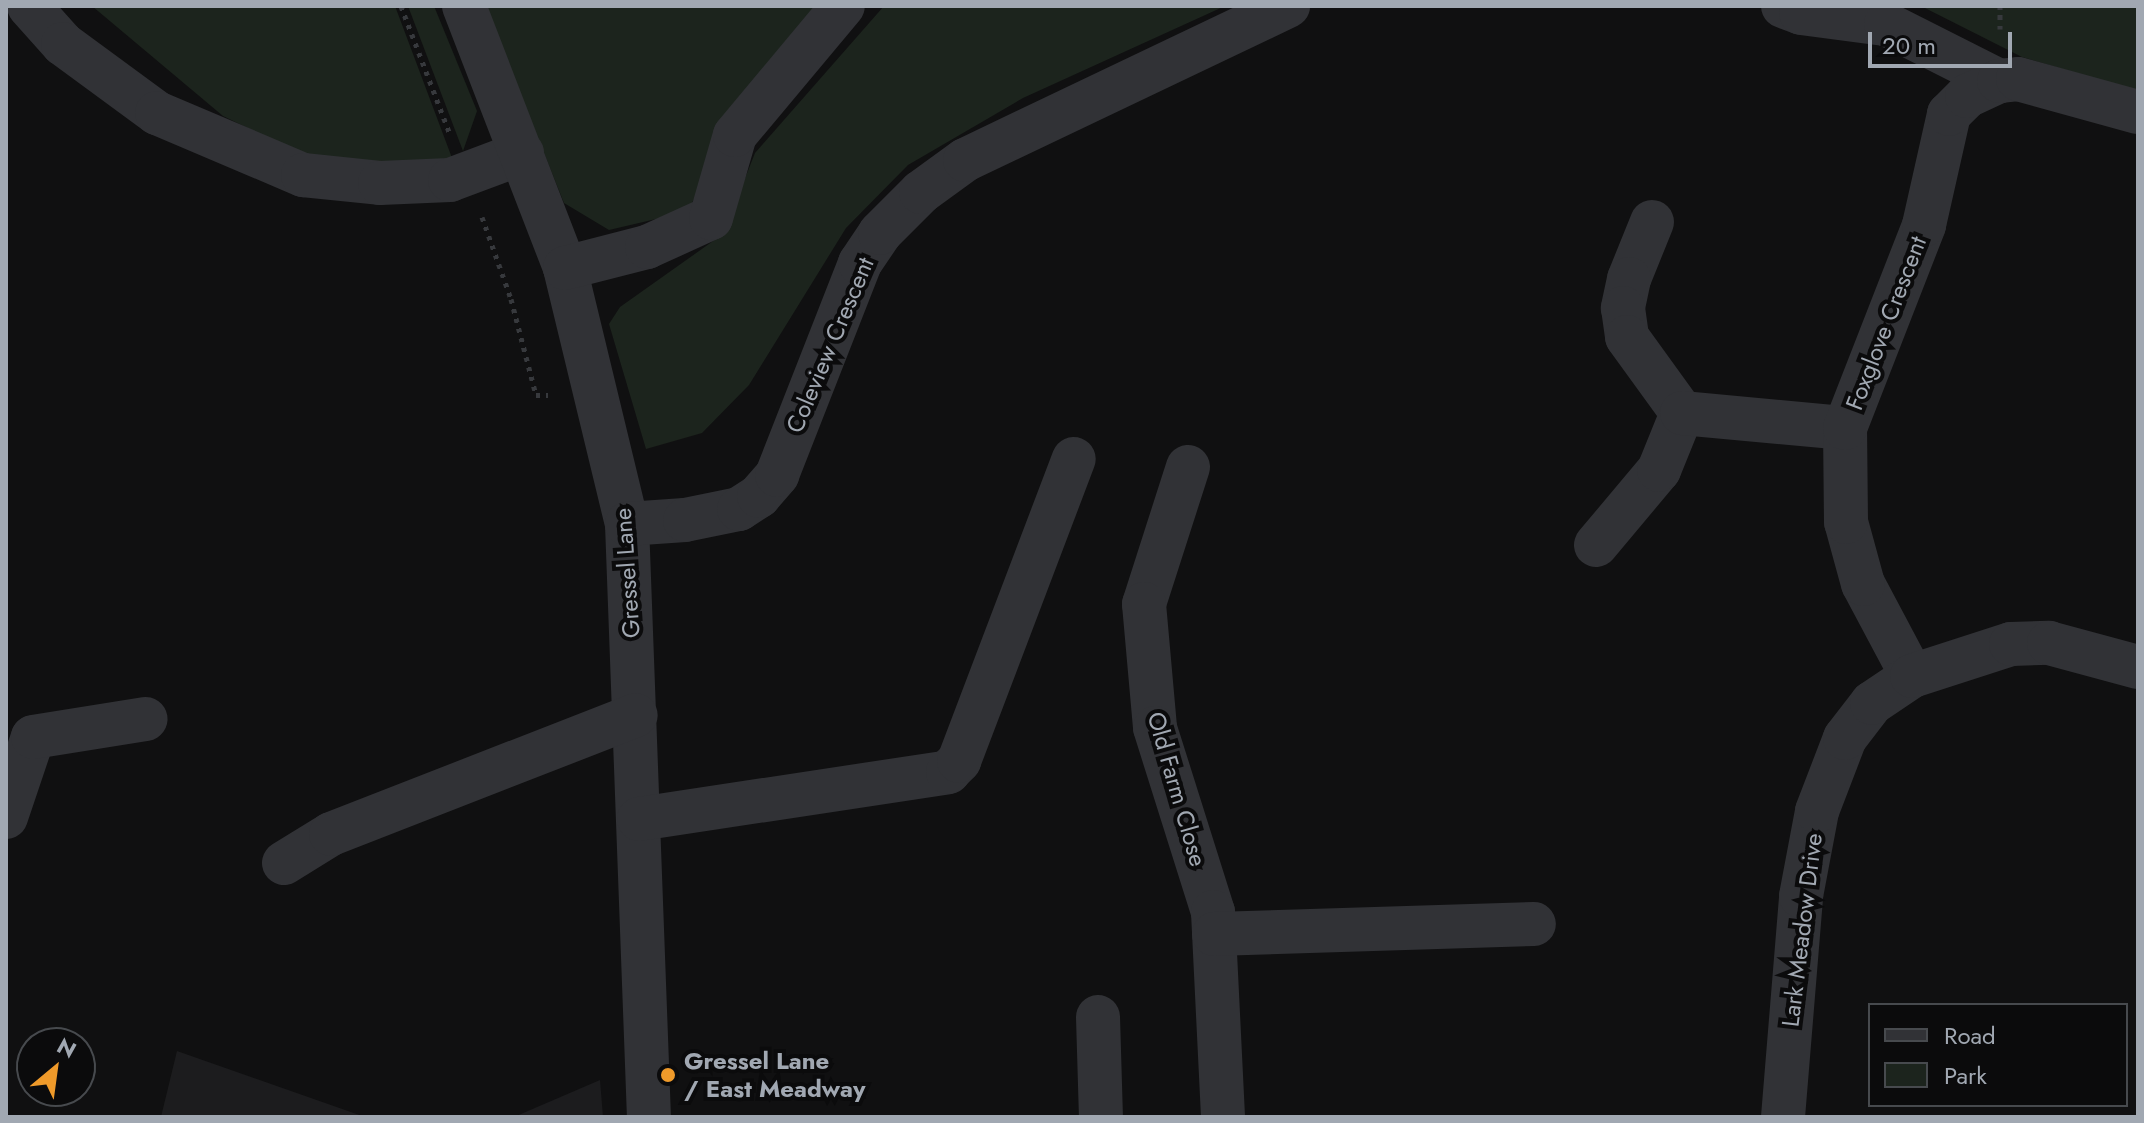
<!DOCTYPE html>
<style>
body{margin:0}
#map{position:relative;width:2144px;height:1123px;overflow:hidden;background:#101011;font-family:Jost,sans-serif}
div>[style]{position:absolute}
.built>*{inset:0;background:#1c1c1e}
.green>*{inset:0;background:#1c241d}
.path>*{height:5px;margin-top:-2.5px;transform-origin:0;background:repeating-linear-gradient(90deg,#37393d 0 4px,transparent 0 10px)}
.minor>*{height:44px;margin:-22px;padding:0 22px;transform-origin:22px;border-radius:22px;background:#313236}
.dots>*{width:22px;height:22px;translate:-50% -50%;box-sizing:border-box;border:4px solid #0b0b0c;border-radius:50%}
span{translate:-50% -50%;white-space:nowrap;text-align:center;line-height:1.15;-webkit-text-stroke:8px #0b0b0c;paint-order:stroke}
.street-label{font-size:24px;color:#a1a8b2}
.poi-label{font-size:24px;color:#a1a8b2;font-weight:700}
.left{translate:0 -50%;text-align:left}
.frame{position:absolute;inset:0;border:8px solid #a1a8b2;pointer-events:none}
.legend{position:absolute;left:1868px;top:1003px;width:260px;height:104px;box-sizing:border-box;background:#0b0b0c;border:2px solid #474a4e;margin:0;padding:10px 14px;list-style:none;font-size:24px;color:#a1a8b2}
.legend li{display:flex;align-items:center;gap:16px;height:40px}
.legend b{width:40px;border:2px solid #474a4e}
.north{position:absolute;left:16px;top:1027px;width:80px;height:80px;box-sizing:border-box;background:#0b0b0c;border:2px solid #474a4e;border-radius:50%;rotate:29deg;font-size:22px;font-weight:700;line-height:32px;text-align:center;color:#a1a8b2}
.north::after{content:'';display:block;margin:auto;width:28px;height:36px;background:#ef9a2a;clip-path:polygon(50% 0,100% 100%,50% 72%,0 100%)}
.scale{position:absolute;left:1868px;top:32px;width:144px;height:36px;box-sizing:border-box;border:4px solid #a1a8b2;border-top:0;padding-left:10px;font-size:24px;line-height:28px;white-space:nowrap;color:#a1a8b2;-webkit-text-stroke:6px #0b0b0c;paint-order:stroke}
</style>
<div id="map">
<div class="built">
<div style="clip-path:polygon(177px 1051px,365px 1117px,161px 1117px)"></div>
<div style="clip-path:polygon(600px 1080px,603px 1117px,514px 1117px)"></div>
</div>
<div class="green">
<div style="clip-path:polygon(92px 6px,395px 6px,452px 158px,369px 167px,304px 155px,223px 116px)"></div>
<div style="clip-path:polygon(408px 6px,434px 6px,477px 111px,463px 151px)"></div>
<div style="clip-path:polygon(485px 6px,816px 6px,686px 212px,609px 230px,564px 203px)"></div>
<div style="clip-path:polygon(884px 6px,1225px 6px,1023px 98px,908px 165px,846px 228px,749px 385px,702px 433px,646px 449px,609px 324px,620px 307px,723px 234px,755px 153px)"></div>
<div style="clip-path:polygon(1921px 6px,2138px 6px,2138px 91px,2022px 57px)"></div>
</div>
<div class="path">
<div style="left:401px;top:6px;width:135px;rotate:69.1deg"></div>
<div style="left:2000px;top:29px;width:23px;rotate:-90deg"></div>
<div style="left:482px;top:217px;width:87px;rotate:70.5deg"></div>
<div style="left:511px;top:299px;width:99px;rotate:75.4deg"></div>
<div style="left:536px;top:395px;width:12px"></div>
</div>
<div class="minor">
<div style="left:29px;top:6px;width:51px;rotate:48.2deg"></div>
<div style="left:63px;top:44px;width:117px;rotate:36.3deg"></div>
<div style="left:157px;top:113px;width:159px;rotate:23deg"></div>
<div style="left:303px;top:175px;width:77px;rotate:5.9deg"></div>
<div style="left:380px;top:183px;width:70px;rotate:-2.5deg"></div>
<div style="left:450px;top:180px;width:77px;rotate:-20.6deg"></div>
<div style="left:464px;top:6px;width:281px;rotate:68.9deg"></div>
<div style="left:565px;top:268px;width:263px;rotate:76.4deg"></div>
<div style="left:627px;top:524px;width:593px;rotate:87.88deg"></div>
<div style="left:1783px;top:6px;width:19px;rotate:21deg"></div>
<div style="left:1801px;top:13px;width:86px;rotate:7.4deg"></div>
<div style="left:1886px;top:24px;width:127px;rotate:26.8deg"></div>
<div style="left:1652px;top:222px;width:61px;rotate:112deg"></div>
<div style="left:1629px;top:279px;width:30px;rotate:102deg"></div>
<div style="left:1623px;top:308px;width:29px;rotate:82deg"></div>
<div style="left:1627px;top:337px;width:94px;rotate:54.1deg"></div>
<div style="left:565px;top:268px;width:85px;rotate:-14.4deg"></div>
<div style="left:647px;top:247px;width:70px;rotate:-24.4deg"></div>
<div style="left:711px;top:218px;width:86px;rotate:-73.9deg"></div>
<div style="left:735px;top:135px;width:168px;rotate:-50.1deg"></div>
<div style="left:1188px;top:467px;width:144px;rotate:107.8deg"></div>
<div style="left:1144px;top:604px;width:124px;rotate:84.9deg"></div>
<div style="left:1155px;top:728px;width:193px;rotate:72.5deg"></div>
<div style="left:1213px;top:912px;width:205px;rotate:87.2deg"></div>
<div style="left:627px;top:524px;width:58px;rotate:-3.9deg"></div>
<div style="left:685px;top:520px;width:55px;rotate:-11.5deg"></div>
<div style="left:739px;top:509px;width:24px;rotate:-33deg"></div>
<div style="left:759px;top:496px;width:28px;rotate:-49deg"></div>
<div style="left:777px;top:475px;width:228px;rotate:-68.6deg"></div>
<div style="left:860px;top:263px;width:36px;rotate:-56deg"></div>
<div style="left:880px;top:233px;width:58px;rotate:-45deg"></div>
<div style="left:921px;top:192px;width:54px;rotate:-36deg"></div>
<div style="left:965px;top:160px;width:358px;rotate:-25.5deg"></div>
<div style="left:1596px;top:545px;width:98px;rotate:-50deg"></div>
<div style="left:1659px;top:470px;width:61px;rotate:-68deg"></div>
<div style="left:1682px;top:413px;width:164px;rotate:5.3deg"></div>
<div style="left:1912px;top:676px;width:104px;rotate:-118deg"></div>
<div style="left:1863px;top:584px;width:64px;rotate:-105.3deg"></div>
<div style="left:1846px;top:522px;width:94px;rotate:-90.6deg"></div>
<div style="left:1845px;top:428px;width:218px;rotate:-68.7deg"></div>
<div style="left:1924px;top:225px;width:114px;rotate:-77.3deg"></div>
<div style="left:1949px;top:114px;width:25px;rotate:-45deg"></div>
<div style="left:1967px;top:96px;width:35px;rotate:-25deg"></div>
<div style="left:1999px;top:81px;width:19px;rotate:-6deg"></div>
<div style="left:2018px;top:79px;width:124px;rotate:15.4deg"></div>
<div style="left:6px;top:817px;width:84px;rotate:-71.4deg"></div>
<div style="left:33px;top:737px;width:114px;rotate:-9.1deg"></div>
<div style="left:639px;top:819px;width:313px;rotate:-8.6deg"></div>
<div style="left:948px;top:772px;width:16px;rotate:-45deg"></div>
<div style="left:959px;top:761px;width:323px;rotate:-69.2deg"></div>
<div style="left:284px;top:863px;width:55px;rotate:-31.7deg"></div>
<div style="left:331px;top:834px;width:327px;rotate:-21.3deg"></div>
<div style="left:1214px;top:934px;width:320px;rotate:-1.8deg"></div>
<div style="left:1098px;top:1017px;width:100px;rotate:88.3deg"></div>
<div style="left:1783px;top:1117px;width:222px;rotate:-85.3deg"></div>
<div style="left:1801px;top:896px;width:86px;rotate:-79.3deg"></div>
<div style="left:1817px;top:811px;width:78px;rotate:-69deg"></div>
<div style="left:1845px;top:738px;width:44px;rotate:-52.4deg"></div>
<div style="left:1872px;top:703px;width:48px;rotate:-34deg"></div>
<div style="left:1912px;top:676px;width:104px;rotate:-17.9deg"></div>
<div style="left:2011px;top:644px;width:38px;rotate:-2deg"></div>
<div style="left:2049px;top:643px;width:92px;rotate:15.1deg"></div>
</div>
<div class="dots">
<div style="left:668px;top:1075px;background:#ef9a2a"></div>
</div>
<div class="street-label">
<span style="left:1886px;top:323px;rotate:-69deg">Foxglove Crescent</span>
<span style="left:830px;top:345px;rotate:-67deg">Coleview Crescent</span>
<span style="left:627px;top:573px;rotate:-94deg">Gressel Lane</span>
<span style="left:1177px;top:789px;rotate:74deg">Old Farm Close</span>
<span style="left:1802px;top:930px;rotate:-83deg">Lark Meadow Drive</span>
</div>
<div class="poi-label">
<span class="left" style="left:684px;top:1075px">Gressel Lane<br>/ East Meadway</span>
</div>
<div class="frame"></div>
<ul class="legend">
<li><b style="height:10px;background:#313236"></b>Road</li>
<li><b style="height:22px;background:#1c241d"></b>Park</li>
</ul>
<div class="north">N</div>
<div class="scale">20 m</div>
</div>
